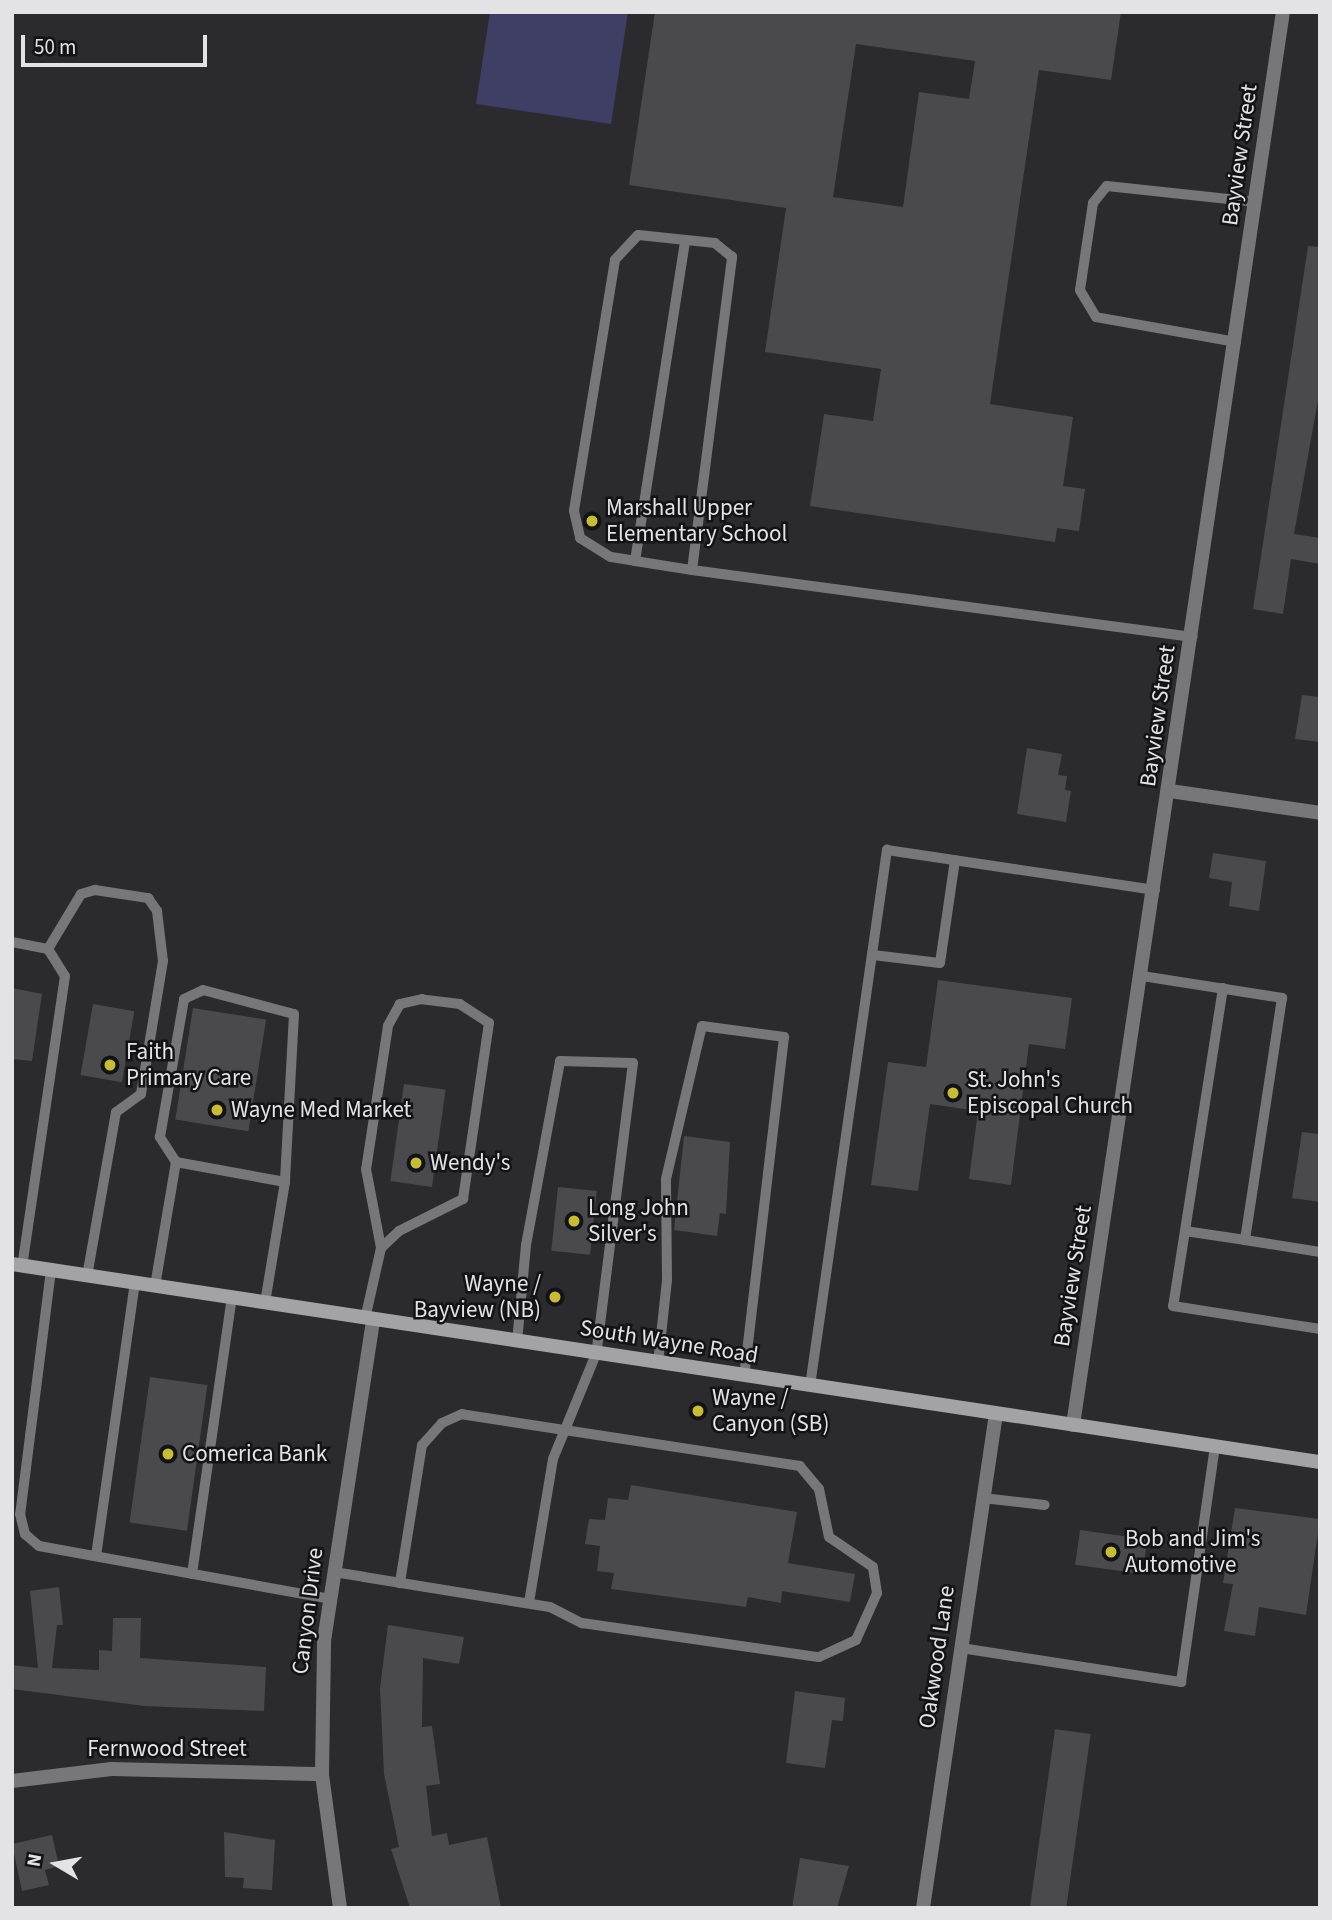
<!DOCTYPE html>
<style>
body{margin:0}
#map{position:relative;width:1332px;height:1920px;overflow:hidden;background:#2a2a2f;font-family:"Source Sans 3",sans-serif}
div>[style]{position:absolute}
.green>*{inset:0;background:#3f3e64}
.building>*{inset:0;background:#49494e;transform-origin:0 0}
.lane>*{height:10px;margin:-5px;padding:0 5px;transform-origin:5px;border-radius:5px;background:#77777a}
.street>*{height:14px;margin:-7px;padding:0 7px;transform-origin:7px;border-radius:7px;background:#77777a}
.secondary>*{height:14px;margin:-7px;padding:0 7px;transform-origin:7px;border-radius:7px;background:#a3a3a7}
.dots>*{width:19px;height:19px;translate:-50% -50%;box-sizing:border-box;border:4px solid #131315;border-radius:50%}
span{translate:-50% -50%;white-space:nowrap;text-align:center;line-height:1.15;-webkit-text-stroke:5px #131315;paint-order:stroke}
.street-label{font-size:23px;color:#e3e3e6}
.poi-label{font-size:23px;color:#e3e3e6}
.left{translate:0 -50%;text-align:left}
.right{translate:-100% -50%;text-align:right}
.frame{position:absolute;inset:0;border:14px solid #e3e3e6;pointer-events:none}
.north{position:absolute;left:21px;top:1829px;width:70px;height:70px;-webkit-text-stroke:5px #131315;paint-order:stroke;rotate:280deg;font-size:19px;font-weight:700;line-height:28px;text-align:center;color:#e3e3e6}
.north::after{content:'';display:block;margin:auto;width:24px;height:32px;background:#e3e3e6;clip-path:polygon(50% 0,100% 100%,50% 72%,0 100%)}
.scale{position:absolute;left:21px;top:35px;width:186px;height:32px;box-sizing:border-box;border:4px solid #e3e3e6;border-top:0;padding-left:9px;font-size:21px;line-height:24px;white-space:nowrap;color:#e3e3e6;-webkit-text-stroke:5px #131315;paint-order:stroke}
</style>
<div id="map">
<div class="green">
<div style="clip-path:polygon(490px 12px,628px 12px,611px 124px,476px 104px)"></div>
</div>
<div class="building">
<div style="clip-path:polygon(evenodd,655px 12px,1121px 12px,1111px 80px,1039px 70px,990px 404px,1073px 417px,1063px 486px,1085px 489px,1079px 531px,1057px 528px,1055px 542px,810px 506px,824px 414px,873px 421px,881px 369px,765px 352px,786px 208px,629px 185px,655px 12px,856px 44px,975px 61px,969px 99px,919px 92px,903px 207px,833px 197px,856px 44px)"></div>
<div style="clip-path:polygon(1308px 246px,1320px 247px,1320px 389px,1294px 534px,1320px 538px,1320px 564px,1291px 559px,1283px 614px,1253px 609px)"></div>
<div style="clip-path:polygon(1302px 695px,1320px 697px,1320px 742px,1295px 739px)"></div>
<div style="clip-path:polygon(1027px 748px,1062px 754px,1058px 775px,1067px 776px,1065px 790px,1071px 791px,1066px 822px,1017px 814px)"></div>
<div style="clip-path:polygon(1213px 853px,1266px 861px,1259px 911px,1229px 906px,1232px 882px,1209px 878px)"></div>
<div style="clip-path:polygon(938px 980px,1072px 998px,1065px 1049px,1029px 1044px,1011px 1185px,969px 1179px,978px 1111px,930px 1104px,918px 1191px,871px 1185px,888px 1062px,926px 1067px)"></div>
<div style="clip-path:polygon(12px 988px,42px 994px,32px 1061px,12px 1059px)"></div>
<div style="left:93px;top:1004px;width:42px;height:72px;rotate:10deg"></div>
<div style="left:193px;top:1008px;width:74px;height:113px;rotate:9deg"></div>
<div style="left:404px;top:1084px;width:42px;height:98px;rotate:8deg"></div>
<div style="clip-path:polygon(1302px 1132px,1320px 1134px,1320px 1202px,1292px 1198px)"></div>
<div style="clip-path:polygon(684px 1136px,730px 1142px,726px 1214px,720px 1213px,717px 1236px,674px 1230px)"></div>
<div style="left:558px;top:1187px;width:39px;height:64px;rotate:6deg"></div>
<div style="left:150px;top:1377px;width:58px;height:147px;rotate:8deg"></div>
<div style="clip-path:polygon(631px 1485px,797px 1512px,788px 1563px,855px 1574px,850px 1602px,782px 1591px,781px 1603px,748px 1597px,746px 1607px,611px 1589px,614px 1573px,597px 1571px,600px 1546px,585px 1544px,589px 1519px,605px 1520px,608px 1498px,628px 1500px)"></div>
<div style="clip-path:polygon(1235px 1508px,1320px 1519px,1306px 1615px,1259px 1607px,1255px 1636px,1224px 1631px,1233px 1584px,1223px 1583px)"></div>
<div style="left:1080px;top:1530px;width:68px;height:35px;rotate:8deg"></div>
<div style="clip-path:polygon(59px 1587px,63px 1625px,57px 1625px,52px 1668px,99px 1670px,99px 1650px,112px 1651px,113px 1618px,141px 1618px,140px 1658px,266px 1667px,264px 1711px,144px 1706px,12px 1689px,12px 1665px,38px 1668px,30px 1591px)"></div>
<div style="clip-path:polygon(388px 1625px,464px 1637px,459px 1664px,423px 1658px,422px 1727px,432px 1726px,440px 1784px,426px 1786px,432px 1836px,447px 1833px,449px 1845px,487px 1837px,501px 1908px,410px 1908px,391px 1849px,399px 1847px,384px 1774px,380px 1688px)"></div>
<div style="clip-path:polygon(795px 1691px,845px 1698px,843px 1721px,832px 1720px,825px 1768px,786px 1763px)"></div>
<div style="left:1055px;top:1729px;width:36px;height:181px;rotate:8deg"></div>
<div style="clip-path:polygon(224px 1832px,275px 1840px,272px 1890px,243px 1888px,244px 1878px,225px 1877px)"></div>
<div style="clip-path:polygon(52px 1835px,59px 1866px,45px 1870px,49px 1885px,22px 1891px,12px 1844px)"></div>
<div style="clip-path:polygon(800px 1858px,849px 1866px,837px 1908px,792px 1908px)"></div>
</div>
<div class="lane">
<div style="left:1236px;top:342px;width:142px;rotate:-169.9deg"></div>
<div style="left:1096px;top:317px;width:31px;rotate:-121deg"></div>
<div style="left:1080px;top:290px;width:88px;rotate:-81.5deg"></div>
<div style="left:1093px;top:203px;width:22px;rotate:-51deg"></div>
<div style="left:1107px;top:186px;width:150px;rotate:6.1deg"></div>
<div style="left:635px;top:561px;width:325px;rotate:-81.1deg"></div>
<div style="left:692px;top:570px;width:316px;rotate:-82.7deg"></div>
<div style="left:732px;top:257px;width:22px;rotate:-141deg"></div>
<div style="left:715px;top:243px;width:77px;rotate:-174.1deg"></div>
<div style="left:638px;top:235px;width:34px;rotate:133deg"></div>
<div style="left:615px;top:260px;width:254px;rotate:99.3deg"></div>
<div style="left:574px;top:511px;width:28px;rotate:77deg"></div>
<div style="left:580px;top:538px;width:36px;rotate:32deg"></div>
<div style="left:611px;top:557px;width:24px;rotate:9deg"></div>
<div style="left:635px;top:561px;width:58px;rotate:9deg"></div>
<div style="left:692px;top:570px;width:505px;rotate:7.62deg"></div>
<div style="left:12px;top:942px;width:37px;rotate:11deg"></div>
<div style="left:48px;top:949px;width:32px;rotate:58deg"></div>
<div style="left:65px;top:976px;width:293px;rotate:98.4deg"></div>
<div style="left:48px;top:949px;width:64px;rotate:-59deg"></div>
<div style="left:81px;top:894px;width:15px;rotate:-16deg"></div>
<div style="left:95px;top:890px;width:54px;rotate:8.6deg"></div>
<div style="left:148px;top:898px;width:16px;rotate:55deg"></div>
<div style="left:157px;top:911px;width:50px;rotate:83.2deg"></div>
<div style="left:163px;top:961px;width:135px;rotate:99.4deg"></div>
<div style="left:141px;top:1094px;width:31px;rotate:144deg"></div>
<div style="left:116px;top:1112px;width:167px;rotate:100deg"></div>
<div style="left:873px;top:955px;width:67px;rotate:6.8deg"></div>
<div style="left:940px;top:963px;width:104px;rotate:-81.7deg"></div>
<div style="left:1142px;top:976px;width:142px;rotate:8.9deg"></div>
<div style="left:1282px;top:998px;width:245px;rotate:98.7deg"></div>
<div style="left:1245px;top:1240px;width:76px;rotate:9.1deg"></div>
<div style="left:1223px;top:988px;width:322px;rotate:98.9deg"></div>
<div style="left:1173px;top:1306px;width:149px;rotate:8.9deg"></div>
<div style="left:176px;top:1162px;width:111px;rotate:10.4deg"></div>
<div style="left:1185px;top:1231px;width:61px;rotate:8.5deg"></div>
<div style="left:51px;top:1270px;width:246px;rotate:97.2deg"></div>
<div style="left:20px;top:1514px;width:21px;rotate:76deg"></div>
<div style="left:25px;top:1534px;width:18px;rotate:41deg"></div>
<div style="left:39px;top:1546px;width:296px;rotate:10.3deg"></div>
<div style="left:155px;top:1286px;width:126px;rotate:-80.4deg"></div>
<div style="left:176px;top:1162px;width:30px;rotate:-123deg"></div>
<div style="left:160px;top:1137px;width:140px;rotate:-80.1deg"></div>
<div style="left:184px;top:999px;width:21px;rotate:-25deg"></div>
<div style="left:203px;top:990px;width:94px;rotate:14.8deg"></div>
<div style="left:294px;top:1014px;width:168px;rotate:93.1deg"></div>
<div style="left:285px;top:1182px;width:123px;rotate:99.4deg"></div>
<div style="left:365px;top:1319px;width:73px;rotate:-77.3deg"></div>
<div style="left:381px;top:1248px;width:25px;rotate:-43deg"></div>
<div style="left:399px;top:1231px;width:72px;rotate:-26.6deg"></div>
<div style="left:463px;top:1199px;width:178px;rotate:-81.6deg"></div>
<div style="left:489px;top:1023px;width:35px;rotate:-147deg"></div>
<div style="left:460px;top:1004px;width:38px;rotate:-173deg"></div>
<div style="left:422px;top:999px;width:23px;rotate:167deg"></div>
<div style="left:400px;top:1004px;width:25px;rotate:119deg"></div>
<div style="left:388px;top:1026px;width:145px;rotate:98.7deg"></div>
<div style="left:366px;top:1169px;width:80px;rotate:79.2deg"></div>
<div style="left:517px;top:1342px;width:97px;rotate:-84.7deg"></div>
<div style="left:526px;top:1245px;width:187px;rotate:-79.5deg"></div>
<div style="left:560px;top:1061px;width:73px;rotate:1.6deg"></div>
<div style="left:633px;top:1063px;width:293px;rotate:97.2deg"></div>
<div style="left:596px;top:1354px;width:113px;rotate:112.3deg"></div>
<div style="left:553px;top:1459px;width:146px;rotate:99.5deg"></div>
<div style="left:658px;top:1363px;width:83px;rotate:-83.8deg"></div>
<div style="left:667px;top:1280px;width:101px;rotate:-90.6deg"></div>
<div style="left:666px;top:1179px;width:157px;rotate:-76.8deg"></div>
<div style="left:702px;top:1026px;width:83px;rotate:7.6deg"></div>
<div style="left:784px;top:1037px;width:341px;rotate:96.7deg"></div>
<div style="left:810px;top:1386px;width:542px;rotate:-81.83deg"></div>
<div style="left:887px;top:850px;width:271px;rotate:8.5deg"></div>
<div style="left:983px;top:1498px;width:62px;rotate:6.4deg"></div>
<div style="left:96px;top:1556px;width:276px;rotate:-81.9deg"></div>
<div style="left:334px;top:1572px;width:30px;rotate:9deg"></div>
<div style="left:364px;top:1577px;width:188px;rotate:9.2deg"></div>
<div style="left:550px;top:1607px;width:36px;rotate:27deg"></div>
<div style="left:582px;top:1623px;width:239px;rotate:8.2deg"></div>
<div style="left:819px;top:1657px;width:41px;rotate:-24.7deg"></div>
<div style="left:856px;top:1640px;width:51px;rotate:-65.9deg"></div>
<div style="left:877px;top:1593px;width:26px;rotate:-99deg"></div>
<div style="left:873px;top:1567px;width:53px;rotate:-145.7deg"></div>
<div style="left:829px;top:1537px;width:49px;rotate:-101.8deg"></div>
<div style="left:819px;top:1489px;width:30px;rotate:-130deg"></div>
<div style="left:800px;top:1466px;width:342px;rotate:-171.3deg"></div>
<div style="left:462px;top:1414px;width:22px;rotate:156deg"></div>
<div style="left:442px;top:1423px;width:30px;rotate:132deg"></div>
<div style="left:422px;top:1445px;width:140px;rotate:99.1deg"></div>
<div style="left:192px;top:1574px;width:279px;rotate:-81.8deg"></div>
<div style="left:961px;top:1648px;width:223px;rotate:8.8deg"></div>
<div style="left:1181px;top:1682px;width:238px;rotate:-81.8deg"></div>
</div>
<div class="street">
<div style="left:1170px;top:791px;width:152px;rotate:8.3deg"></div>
<div style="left:1073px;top:1425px;width:1429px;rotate:-81.55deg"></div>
<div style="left:12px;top:1781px;width:100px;rotate:-6.9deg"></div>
<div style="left:111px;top:1769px;width:211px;rotate:1.4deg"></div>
<div style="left:340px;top:1908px;width:135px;rotate:-97.7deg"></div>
<div style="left:322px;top:1774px;width:133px;rotate:-89.1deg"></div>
<div style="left:324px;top:1641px;width:325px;rotate:-81.3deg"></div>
<div style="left:923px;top:1908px;width:499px;rotate:-81.6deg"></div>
</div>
<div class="secondary">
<div style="left:12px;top:1264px;width:1323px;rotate:8.61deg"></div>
</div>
<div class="dots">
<div style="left:592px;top:521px;background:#c8bb3b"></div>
<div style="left:110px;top:1065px;background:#c8bb3b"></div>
<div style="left:953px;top:1093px;background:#c8bb3b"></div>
<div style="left:217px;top:1110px;background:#c8bb3b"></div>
<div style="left:416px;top:1163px;background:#c8bb3b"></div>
<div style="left:574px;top:1221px;background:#c8bb3b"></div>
<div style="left:555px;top:1297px;background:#c8bb3b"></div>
<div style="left:698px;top:1411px;background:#c8bb3b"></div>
<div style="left:168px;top:1454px;background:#c8bb3b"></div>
<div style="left:1111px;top:1552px;background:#c8bb3b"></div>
</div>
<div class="street-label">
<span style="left:1240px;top:155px;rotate:-82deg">Bayview Street</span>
<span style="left:1158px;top:716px;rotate:-82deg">Bayview Street</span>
<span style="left:1073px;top:1276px;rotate:-81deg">Bayview Street</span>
<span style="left:669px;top:1342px;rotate:9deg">South Wayne Road</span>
<span style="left:308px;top:1611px;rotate:-83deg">Canyon Drive</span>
<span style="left:937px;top:1657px;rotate:-82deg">Oakwood Lane</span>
<span style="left:167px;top:1749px">Fernwood Street</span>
</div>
<div class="poi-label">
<span class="left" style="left:606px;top:521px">Marshall Upper<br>Elementary School</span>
<span class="left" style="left:126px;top:1065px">Faith<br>Primary Care</span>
<span class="left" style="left:967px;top:1093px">St. John's<br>Episcopal Church</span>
<span class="left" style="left:231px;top:1110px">Wayne Med Market</span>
<span class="left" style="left:430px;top:1163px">Wendy's</span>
<span class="left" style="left:588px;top:1221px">Long John<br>Silver's</span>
<span class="right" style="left:541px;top:1297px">Wayne /<br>Bayview (NB)</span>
<span class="left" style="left:712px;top:1411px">Wayne /<br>Canyon (SB)</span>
<span class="left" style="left:182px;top:1454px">Comerica Bank</span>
<span class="left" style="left:1125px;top:1552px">Bob and Jim's<br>Automotive</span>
</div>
<div class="frame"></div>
<div class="north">N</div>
<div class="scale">50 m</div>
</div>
